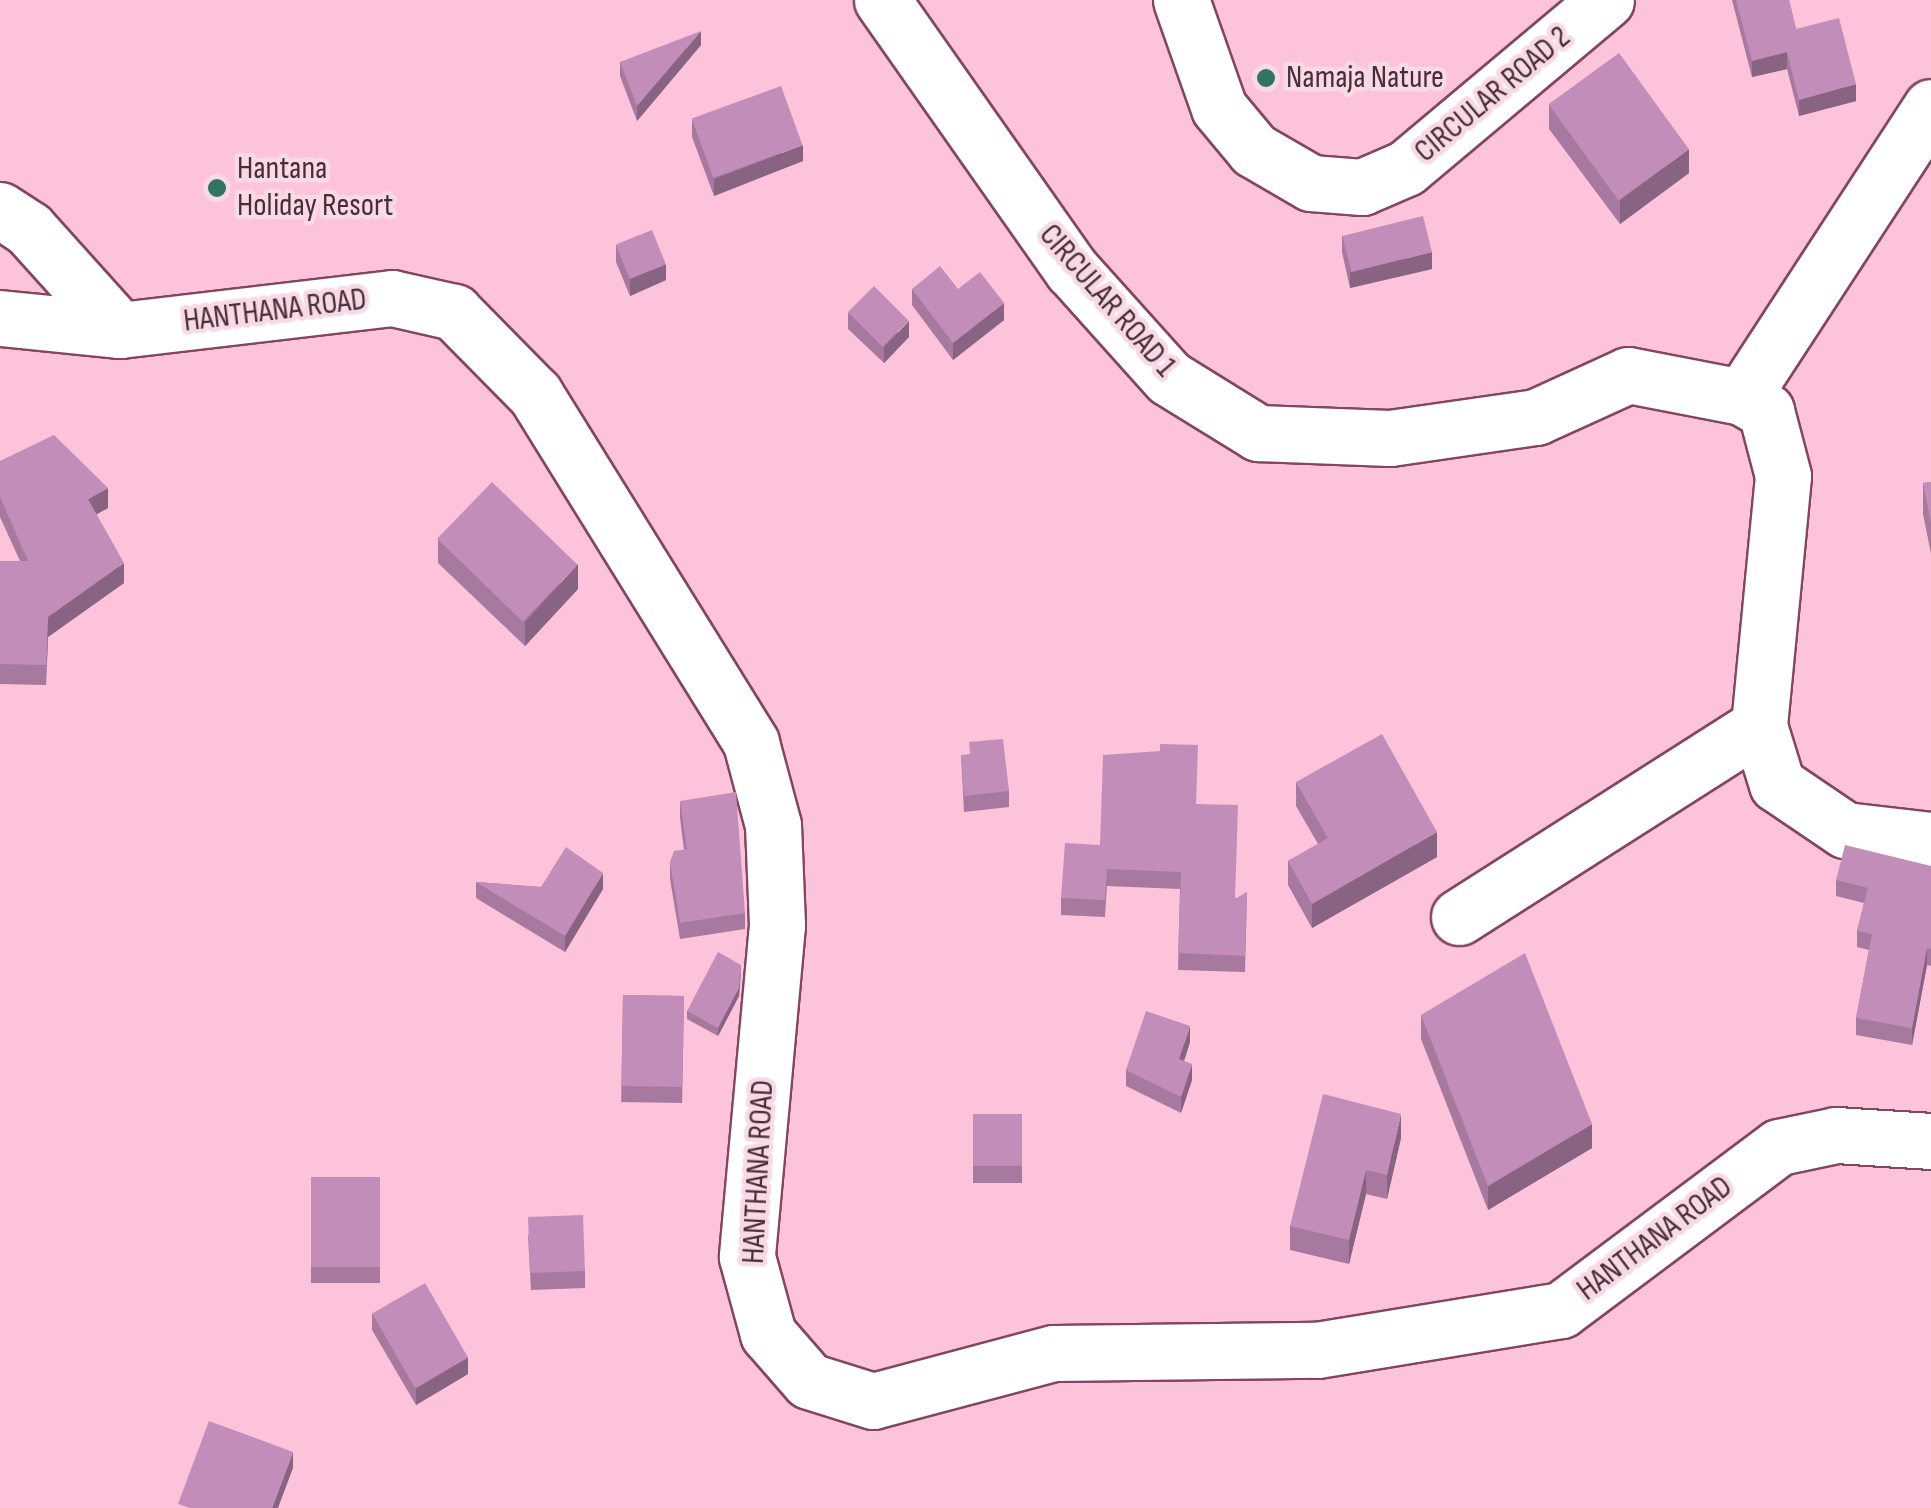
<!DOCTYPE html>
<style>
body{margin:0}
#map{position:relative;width:1931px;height:1508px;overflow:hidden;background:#fcc3da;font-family:"Sofia Sans Condensed",sans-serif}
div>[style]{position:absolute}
.roads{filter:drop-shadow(2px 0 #824661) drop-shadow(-2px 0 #824661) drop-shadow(0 2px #824661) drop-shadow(0 -2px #824661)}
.minor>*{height:55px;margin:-27.5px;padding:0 27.5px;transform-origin:27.5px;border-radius:27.5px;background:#fff}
.wall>*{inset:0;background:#a8799f;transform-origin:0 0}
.shaded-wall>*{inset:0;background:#886382}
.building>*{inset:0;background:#c38db9;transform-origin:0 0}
.dots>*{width:28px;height:28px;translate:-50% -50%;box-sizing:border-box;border:5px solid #f7dae5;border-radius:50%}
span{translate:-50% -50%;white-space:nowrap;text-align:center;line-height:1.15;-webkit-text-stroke:9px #f7dae5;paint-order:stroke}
.poi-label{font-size:32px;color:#482c38}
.left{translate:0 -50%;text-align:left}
.street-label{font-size:32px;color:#482c38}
</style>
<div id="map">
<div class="roads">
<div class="minor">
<div style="left:882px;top:0;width:330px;rotate:54.9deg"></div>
<div style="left:1072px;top:270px;width:145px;rotate:48.1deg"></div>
<div style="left:1169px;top:378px;width:105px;rotate:31.7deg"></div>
<div style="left:1258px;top:433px;width:132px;rotate:2.2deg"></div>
<div style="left:1390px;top:438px;width:148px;rotate:-8.2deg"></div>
<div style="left:1536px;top:417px;width:101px;rotate:-24.5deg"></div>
<div style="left:1628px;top:375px;width:116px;rotate:10.9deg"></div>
<div style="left:1742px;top:397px;width:28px;rotate:30deg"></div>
<div style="left:1766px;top:411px;width:67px;rotate:75.3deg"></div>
<div style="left:1783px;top:476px;width:251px;rotate:95.5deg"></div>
<div style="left:1759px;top:726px;width:61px;rotate:72.8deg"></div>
<div style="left:1777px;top:784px;width:82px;rotate:34.1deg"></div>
<div style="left:1845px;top:830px;width:87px;rotate:6.6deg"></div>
<div style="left:1181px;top:0;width:114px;rotate:70.6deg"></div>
<div style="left:1219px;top:108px;width:55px;rotate:50.2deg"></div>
<div style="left:1254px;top:150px;width:66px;rotate:30.1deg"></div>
<div style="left:1311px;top:183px;width:51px;rotate:4.5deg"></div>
<div style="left:1362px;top:187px;width:48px;rotate:-23.4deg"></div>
<div style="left:1406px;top:168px;width:261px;rotate:-40deg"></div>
<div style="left:0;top:210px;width:35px;rotate:33deg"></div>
<div style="left:29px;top:229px;width:136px;rotate:48deg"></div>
<div style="left:0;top:318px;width:121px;rotate:5.7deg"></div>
<div style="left:120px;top:330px;width:274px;rotate:-6.7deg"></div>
<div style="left:392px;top:298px;width:64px;rotate:12.7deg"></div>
<div style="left:454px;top:312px;width:115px;rotate:45.4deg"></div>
<div style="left:535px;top:394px;width:410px;rotate:58.2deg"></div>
<div style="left:751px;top:743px;width:85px;rotate:75deg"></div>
<div style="left:773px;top:825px;width:100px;rotate:87.7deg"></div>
<div style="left:777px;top:925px;width:333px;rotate:95.2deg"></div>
<div style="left:747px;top:1257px;width:80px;rotate:74.7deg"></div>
<div style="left:768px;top:1334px;width:62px;rotate:48.9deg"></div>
<div style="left:809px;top:1381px;width:67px;rotate:17.4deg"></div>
<div style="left:873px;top:1401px;width:187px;rotate:-14.9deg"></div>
<div style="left:1054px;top:1353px;width:263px;rotate:-0.7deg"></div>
<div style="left:1317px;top:1350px;width:247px;rotate:-9.3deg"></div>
<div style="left:1561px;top:1310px;width:272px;rotate:-36.8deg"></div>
<div style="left:1779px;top:1147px;width:58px;rotate:-11.9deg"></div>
<div style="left:1836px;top:1135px;width:95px;rotate:3.6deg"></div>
<div style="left:1742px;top:397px;width:346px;rotate:-56.9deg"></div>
<div style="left:1459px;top:917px;width:356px;rotate:-32.5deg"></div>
</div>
</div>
<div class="wall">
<div style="clip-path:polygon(1732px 0,1789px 0,1796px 29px,1856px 101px,1799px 116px,1787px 69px,1752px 77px)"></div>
<div style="clip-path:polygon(701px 45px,637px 121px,620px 76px,620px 62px)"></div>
<div style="clip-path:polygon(1549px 105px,1689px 173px,1620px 224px,1549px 129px)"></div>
<div style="clip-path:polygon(692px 120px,803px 161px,714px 196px,692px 137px)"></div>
<div style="clip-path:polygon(1342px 236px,1432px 269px,1350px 288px,1342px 252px)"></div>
<div style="clip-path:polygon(616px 245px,666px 280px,630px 296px,616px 262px)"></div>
<div style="clip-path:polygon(912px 289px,958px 289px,1004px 320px,953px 360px,912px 305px)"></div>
<div style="clip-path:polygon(848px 313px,909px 337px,884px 363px,848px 329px)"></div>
<div style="clip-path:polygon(0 461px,108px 508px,96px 514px,124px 583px,48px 637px,46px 685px,0 684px,0 561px,20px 561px,0 517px)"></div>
<div style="clip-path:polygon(1931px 482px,1931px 554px,1923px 514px,1923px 483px)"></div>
<div style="clip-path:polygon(438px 539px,578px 589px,525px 646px,438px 563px)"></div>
<div style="clip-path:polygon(961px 755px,1009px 791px,1009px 807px,964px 812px)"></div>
<div style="clip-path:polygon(1296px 782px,1437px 857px,1312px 928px,1288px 885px,1288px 861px,1318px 844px,1296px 806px)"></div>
<div style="clip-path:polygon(680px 801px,745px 913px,745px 929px,680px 939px,670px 879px,670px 862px,684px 850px,680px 818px)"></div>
<div style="clip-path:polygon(1197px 804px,1236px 899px,1247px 892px,1245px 972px,1178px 970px,1180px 889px,1107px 886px,1105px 917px,1061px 915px,1061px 898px,1100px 845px)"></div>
<div style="clip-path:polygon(1931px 866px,1931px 966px,1927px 965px,1912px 1045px,1856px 1035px,1856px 1018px,1869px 950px,1857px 947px,1857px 931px,1864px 903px,1836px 896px,1836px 880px)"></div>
<div style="clip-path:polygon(476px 882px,541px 887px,603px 889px,565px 952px,476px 898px)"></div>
<div style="clip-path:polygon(741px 973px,739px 996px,718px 1036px,687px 1019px,687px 1011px)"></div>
<div style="left:623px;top:995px;width:61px;height:107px;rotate:1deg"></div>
<div style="clip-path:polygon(1421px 1015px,1592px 1148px,1488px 1210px,1421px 1039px)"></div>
<div style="clip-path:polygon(1190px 1042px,1184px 1061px,1192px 1080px,1181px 1113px,1126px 1086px,1126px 1070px)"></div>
<div style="left:973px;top:1114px;width:49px;height:69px"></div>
<div style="clip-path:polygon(1401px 1138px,1387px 1199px,1366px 1194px,1349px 1264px,1290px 1250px,1290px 1226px)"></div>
<div style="left:311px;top:1177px;width:69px;height:106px"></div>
<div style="clip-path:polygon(528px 1235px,585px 1271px,585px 1288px,531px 1290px)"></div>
<div style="clip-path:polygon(372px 1313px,468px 1374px,416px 1405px,372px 1330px)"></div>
</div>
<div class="shaded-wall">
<div style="clip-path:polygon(701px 31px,701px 45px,637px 121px,637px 106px)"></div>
<div style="clip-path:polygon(1787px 52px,1787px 69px,1752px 77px,1752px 61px)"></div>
<div style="clip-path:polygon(1856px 84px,1856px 101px,1799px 116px,1799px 100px)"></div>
<div style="clip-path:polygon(803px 145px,803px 161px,714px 196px,714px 179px)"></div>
<div style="clip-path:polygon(1689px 149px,1689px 173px,1620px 224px,1620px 200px)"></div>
<div style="clip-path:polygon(1432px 252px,1432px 269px,1350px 288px,1350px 272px)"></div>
<div style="clip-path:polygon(666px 264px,666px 280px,630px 296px,630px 279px)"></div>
<div style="clip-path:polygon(1004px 303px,1004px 320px,953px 360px,953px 343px)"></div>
<div style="clip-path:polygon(909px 321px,909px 337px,884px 363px,884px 347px)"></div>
<div style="clip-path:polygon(108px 488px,108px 508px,88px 519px,88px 499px)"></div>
<div style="clip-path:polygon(124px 563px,124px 583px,48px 637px,46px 685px,48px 617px)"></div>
<div style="clip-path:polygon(578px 564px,578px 589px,525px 646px,525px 622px)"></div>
<div style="clip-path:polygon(1437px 832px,1437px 857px,1312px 928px,1312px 904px)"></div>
<div style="clip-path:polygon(603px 873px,603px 889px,565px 952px,565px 936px)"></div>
<div style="clip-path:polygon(1927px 948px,1927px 965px,1912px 1045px,1912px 1028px)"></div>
<div style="clip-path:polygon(741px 965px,739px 996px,718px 1036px,718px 1028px)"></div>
<div style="clip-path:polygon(1190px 1026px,1190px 1042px,1179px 1076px,1179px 1059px)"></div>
<div style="clip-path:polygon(1192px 1064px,1192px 1080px,1181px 1113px,1181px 1097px)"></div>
<div style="clip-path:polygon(1401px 1114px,1401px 1138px,1387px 1199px,1387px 1175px)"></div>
<div style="clip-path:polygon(1592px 1124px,1592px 1148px,1488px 1210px,1488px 1186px)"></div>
<div style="clip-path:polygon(1366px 1170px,1366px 1194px,1349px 1264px,1349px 1240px)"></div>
<div style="clip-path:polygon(468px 1357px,468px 1374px,416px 1405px,416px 1389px)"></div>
<div style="clip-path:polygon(293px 1452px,293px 1468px,278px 1508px,272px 1508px)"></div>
</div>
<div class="building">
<div style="clip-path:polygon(1736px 0,1789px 0,1796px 29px,1839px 18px,1856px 84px,1799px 100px,1787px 52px,1752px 61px)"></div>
<div style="clip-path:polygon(701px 31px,637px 106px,620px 62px)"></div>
<div style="left:1619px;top:53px;width:119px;height:87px;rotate:54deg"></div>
<div style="left:781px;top:86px;width:63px;height:95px;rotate:70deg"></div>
<div style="left:1423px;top:216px;width:37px;height:83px;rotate:76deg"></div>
<div style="left:652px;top:230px;width:37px;height:39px;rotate:68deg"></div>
<div style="clip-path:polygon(940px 266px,958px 289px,980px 272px,1004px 303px,953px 343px,912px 289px)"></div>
<div style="left:874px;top:286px;width:49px;height:37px;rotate:45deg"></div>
<div style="clip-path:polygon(54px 435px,108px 488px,88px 499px,124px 563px,48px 617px,46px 665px,0 664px,0 561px,28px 561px,0 497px,0 461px)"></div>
<div style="left:492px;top:482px;width:119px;height:79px;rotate:44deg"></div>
<div style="clip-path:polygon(1931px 482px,1931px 523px,1923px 483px)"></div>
<div style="clip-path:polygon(1382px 734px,1437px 832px,1312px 904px,1288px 861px,1328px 838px,1296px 782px)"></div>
<div style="clip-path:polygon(1003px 739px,1009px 791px,964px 796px,961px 755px,970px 754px,969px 742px)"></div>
<div style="clip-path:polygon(1160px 744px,1198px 745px,1196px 804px,1238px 805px,1235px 899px,1247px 892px,1245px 956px,1178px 953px,1181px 872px,1107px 869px,1105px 900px,1061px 898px,1065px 843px,1100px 845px,1103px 755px,1160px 751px)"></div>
<div style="clip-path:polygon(736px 792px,745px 913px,680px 923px,670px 862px,674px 851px,687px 849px,680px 801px)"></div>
<div style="clip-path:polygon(1845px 845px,1931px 866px,1931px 949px,1927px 948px,1912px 1028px,1856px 1018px,1872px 934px,1857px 931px,1868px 888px,1836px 880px)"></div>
<div style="clip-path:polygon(566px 847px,603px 873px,565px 936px,476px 882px,541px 887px)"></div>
<div style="clip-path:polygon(718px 952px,741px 965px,739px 988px,718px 1028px,687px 1011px)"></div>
<div style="clip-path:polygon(1525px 953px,1592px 1124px,1488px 1186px,1421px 1015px)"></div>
<div style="left:623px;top:995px;width:61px;height:91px;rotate:1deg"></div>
<div style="clip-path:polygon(1146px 1011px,1190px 1026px,1179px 1059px,1192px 1064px,1181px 1097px,1126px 1070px)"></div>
<div style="clip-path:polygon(1323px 1094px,1401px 1114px,1387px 1175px,1366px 1170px,1349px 1240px,1290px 1226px)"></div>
<div style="left:973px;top:1114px;width:49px;height:52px"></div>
<div style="left:311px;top:1177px;width:69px;height:90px"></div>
<div style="left:583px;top:1215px;width:56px;height:55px;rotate:88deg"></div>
<div style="left:425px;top:1283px;width:86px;height:61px;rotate:60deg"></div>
<div style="clip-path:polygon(209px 1421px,293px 1452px,272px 1508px,190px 1508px,178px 1504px)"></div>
</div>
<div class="dots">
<div style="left:1266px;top:78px;background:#337361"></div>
<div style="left:217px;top:188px;background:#337361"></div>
</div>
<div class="poi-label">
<span class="left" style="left:1286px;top:78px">Namaja Nature</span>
<span class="left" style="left:237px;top:188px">Hantana<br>Holiday Resort</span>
</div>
<div class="street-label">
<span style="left:1493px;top:95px;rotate:-40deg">CIRCULAR ROAD 2</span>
<span style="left:1107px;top:301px;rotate:49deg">CIRCULAR ROAD 1</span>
<span style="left:275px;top:311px;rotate:-7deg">HANTHANA ROAD</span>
<span style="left:759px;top:1172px;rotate:-87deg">HANTHANA ROAD</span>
<span style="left:1655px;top:1239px;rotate:-37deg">HANTHANA ROAD</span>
</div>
</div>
